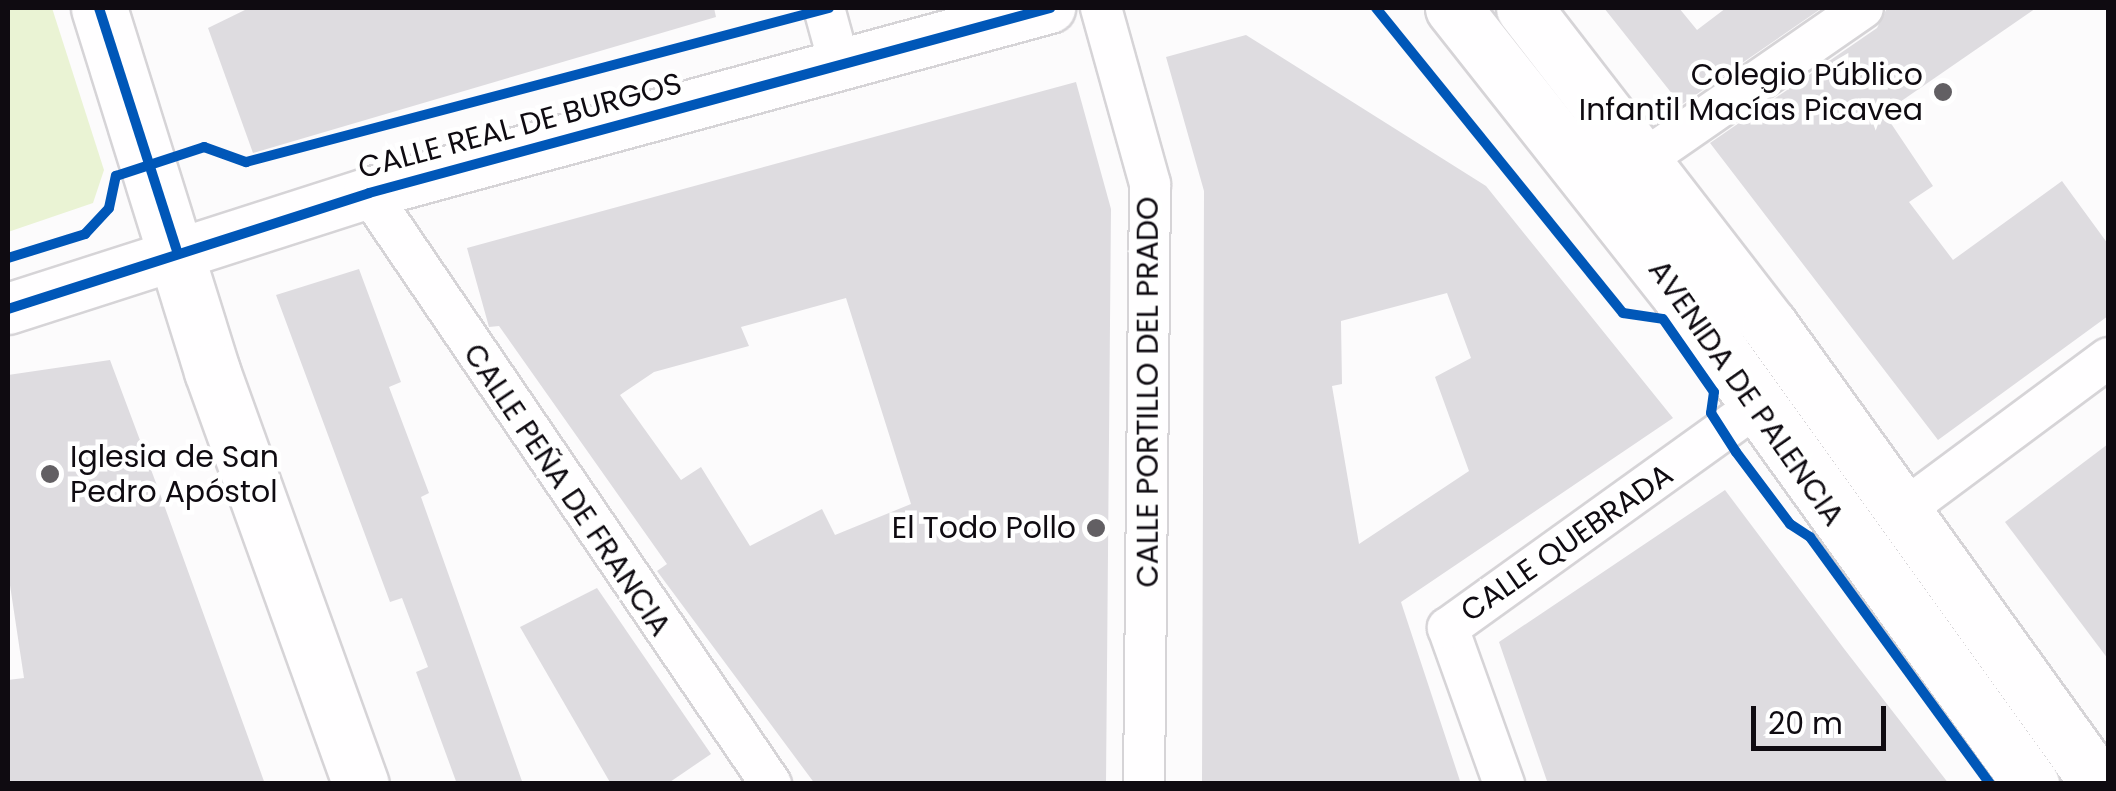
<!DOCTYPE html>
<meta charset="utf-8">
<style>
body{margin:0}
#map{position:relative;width:2116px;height:791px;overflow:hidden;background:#fcfbfc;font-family:Poppins,sans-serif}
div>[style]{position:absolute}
.green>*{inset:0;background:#eaf3d4}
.building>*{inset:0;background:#dedce0}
.roads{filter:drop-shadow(2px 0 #d6d4d7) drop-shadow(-2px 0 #d6d4d7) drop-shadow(0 2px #d6d4d7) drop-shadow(0 -2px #d6d4d7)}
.minor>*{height:40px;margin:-20px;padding:0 20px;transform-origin:20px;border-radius:20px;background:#fffeff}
.tertiary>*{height:50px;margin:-25px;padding:0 25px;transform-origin:25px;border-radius:25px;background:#fffeff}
.secondary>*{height:55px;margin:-27.5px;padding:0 27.5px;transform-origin:27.5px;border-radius:27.5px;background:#fffeff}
.cycleway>*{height:10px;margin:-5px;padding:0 5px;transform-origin:5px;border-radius:5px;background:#0057b8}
.dots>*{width:28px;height:28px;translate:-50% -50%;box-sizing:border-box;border:5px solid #fff;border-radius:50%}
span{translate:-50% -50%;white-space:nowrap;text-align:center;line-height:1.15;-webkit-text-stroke:9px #fff;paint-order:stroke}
.poi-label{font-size:30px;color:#0f0b11}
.right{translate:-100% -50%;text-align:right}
.left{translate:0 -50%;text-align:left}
.street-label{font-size:30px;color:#0f0b11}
.frame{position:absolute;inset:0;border:10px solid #0f0b11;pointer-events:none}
.scale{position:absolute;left:1751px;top:706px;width:135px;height:45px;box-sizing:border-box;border:5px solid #0f0b11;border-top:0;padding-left:12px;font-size:30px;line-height:35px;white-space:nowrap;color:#0f0b11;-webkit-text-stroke:8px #fff;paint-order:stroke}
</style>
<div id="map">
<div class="green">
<div style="clip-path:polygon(8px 8px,52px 8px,104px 170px,93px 203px,8px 232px)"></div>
</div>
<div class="building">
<div style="clip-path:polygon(249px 8px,714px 8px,716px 17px,253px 153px,208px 28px)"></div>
<div style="clip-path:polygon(1604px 8px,1679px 8px,1697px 30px,1726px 8px,1822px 8px,1681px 105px)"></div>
<div style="clip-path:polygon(1887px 8px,2036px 8px,1884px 113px,1933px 186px,1909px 202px,1953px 260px,2062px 181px,2108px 244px,2108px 316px,1938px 440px,1710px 143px,1877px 28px)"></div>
<div style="clip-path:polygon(evenodd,1246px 35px,1486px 186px,1673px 418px,1401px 602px,1461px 784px,1202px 784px,1204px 191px,1166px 57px,1246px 35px,1447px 293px,1471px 358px,1435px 377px,1469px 471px,1359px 544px,1332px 386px,1342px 384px,1341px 321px,1447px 293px)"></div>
<div style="clip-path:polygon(evenodd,1076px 82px,1111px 209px,1106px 784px,815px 784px,657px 571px,667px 564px,499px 326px,489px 327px,467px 248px,1076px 82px,846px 298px,911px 504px,835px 535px,822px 509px,750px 546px,701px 467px,681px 480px,620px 395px,654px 372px,749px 346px,741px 327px,846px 298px)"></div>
<div style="clip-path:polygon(359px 269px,401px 382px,389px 387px,429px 493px,421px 497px,523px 784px,457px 784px,416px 672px,428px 667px,402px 598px,390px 602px,276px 295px)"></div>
<div style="clip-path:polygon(110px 360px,159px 491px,265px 784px,8px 784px,8px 680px,24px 678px,8px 572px,8px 375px)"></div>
<div style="clip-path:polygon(2108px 444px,2108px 659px,2005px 522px)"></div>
<div style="clip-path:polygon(1725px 490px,1845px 650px,1949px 784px,1548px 784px,1499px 642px)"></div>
<div style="clip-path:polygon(597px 588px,711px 754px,667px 784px,611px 784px,520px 627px)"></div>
</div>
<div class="roads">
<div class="minor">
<div style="left:824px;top:8px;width:60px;rotate:74.6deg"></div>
<div style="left:1101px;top:8px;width:183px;rotate:74.4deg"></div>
<div style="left:1150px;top:184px;width:600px;rotate:90.57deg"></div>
<div style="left:1645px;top:159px;width:265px;rotate:-34.7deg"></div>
<div style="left:369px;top:193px;width:715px;rotate:55.78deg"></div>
<div style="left:1901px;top:512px;width:258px;rotate:-36.6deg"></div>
<div style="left:1504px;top:784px;width:166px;rotate:-109.7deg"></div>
<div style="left:1448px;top:628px;width:375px;rotate:-35.7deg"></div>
</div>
<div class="tertiary">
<div style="left:8px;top:309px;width:379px;rotate:-17.8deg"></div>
<div style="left:369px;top:193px;width:706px;rotate:-15.2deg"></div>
</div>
<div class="secondary">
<div style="left:99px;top:8px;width:380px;rotate:72.7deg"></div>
<div style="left:212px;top:371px;width:439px;rotate:70.2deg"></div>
<div style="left:1453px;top:8px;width:368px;rotate:51.7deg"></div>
<div style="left:1681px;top:297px;width:600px;rotate:54.3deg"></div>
<div style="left:1524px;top:8px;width:402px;rotate:52.3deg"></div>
<div style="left:1770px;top:326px;width:564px;rotate:54.31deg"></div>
</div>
</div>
<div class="cycleway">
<div style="left:99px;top:8px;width:258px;rotate:72.2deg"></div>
<div style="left:1376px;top:8px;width:392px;rotate:51deg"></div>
<div style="left:1623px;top:313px;width:40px;rotate:8.5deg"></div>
<div style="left:1663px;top:319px;width:89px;rotate:55.1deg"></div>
<div style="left:1714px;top:392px;width:21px;rotate:98deg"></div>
<div style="left:1711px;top:413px;width:46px;rotate:57.3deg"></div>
<div style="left:1736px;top:452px;width:90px;rotate:53.1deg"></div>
<div style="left:1790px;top:524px;width:24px;rotate:33deg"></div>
<div style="left:1810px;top:537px;width:306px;rotate:53.9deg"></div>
<div style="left:8px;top:258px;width:81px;rotate:-17.3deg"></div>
<div style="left:85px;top:234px;width:35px;rotate:-47deg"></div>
<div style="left:109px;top:208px;width:33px;rotate:-78deg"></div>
<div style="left:116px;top:176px;width:93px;rotate:-18.2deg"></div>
<div style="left:204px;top:147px;width:45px;rotate:19.7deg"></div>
<div style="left:246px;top:162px;width:603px;rotate:-14.8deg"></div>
<div style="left:8px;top:309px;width:379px;rotate:-17.8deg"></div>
<div style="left:369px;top:193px;width:706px;rotate:-15.2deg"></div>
</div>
<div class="dots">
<div style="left:1943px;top:92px;background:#625f63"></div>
<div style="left:50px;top:474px;background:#625f63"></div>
<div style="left:1096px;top:528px;background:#625f63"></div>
</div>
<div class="poi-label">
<span class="right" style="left:1923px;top:92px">Colegio Público<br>Infantil Macías Picavea</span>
<span class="left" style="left:70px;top:474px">Iglesia de San<br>Pedro Apóstol</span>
<span class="right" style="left:1076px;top:528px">El Todo Pollo</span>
</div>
<div class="street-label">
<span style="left:520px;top:126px;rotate:-15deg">CALLE REAL DE BURGOS</span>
<span style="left:1148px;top:392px;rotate:-90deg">CALLE PORTILLO DEL PRADO</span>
<span style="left:1746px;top:393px;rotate:55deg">AVENIDA DE PALENCIA</span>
<span style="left:567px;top:490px;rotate:56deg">CALLE PEÑA DE FRANCIA</span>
<span style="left:1567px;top:543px;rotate:-35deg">CALLE QUEBRADA</span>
</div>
<div class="frame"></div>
<div class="scale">20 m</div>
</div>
